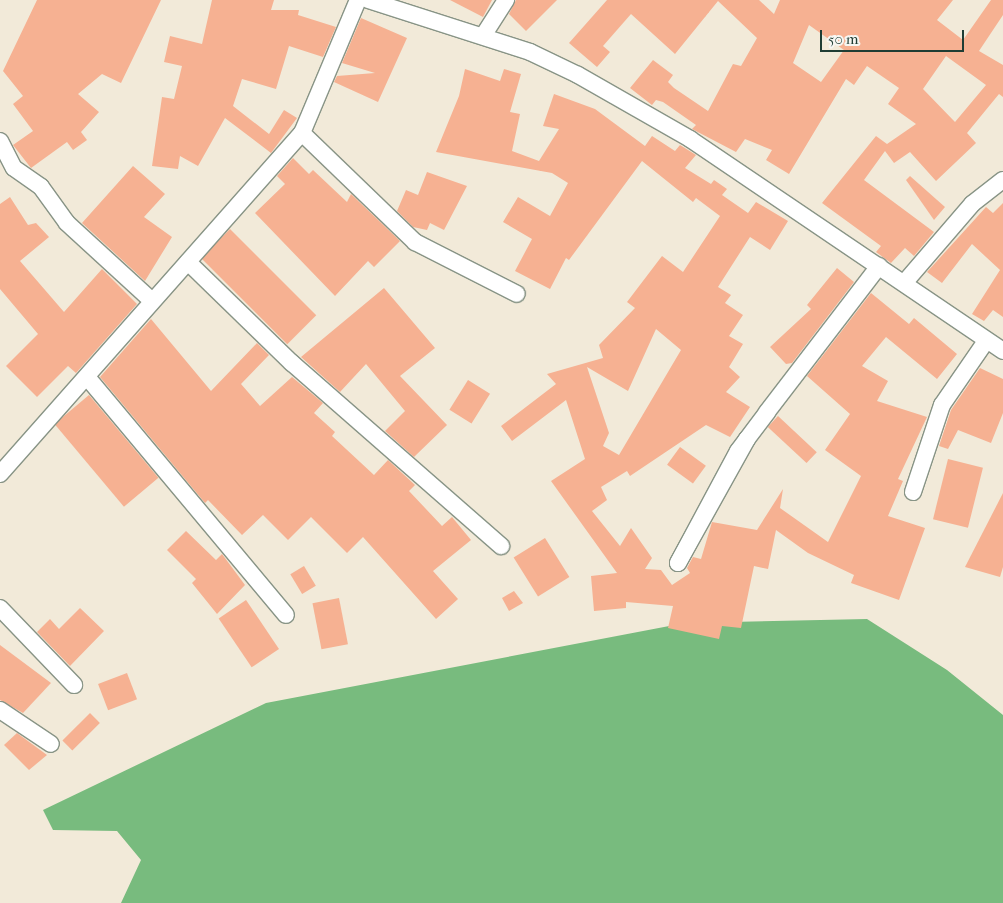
<!DOCTYPE html>
<style>
body{margin:0}
#map{position:relative;width:1003px;height:903px;overflow:hidden;background:#f2ead9;font-family:"IM FELL French Canon",serif}
div>[style]{position:absolute}
.forest>*{inset:0;background:#78bb7e}
.building>*{inset:0;background:#f6b192;transform-origin:0 0}
.roads{filter:drop-shadow(1px 0 #889486) drop-shadow(-1px 0 #889486) drop-shadow(0 1px #889486) drop-shadow(0 -1px #889486)}
.street>*{height:16px;margin:-8px;padding:0 8px;transform-origin:8px;border-radius:8px;background:#fff}
span{translate:-50% -50%;white-space:nowrap;text-align:center;line-height:1.15;-webkit-text-stroke:4px #f6f6f2;paint-order:stroke}
.scale{position:absolute;left:820px;top:30px;width:144px;height:22px;box-sizing:border-box;border:2px solid #1f3d34;border-top:0;padding-left:6px;font-size:15px;line-height:18px;white-space:nowrap;color:#1f3d34;-webkit-text-stroke:4px #f6f6f2;paint-order:stroke}
</style>
<div id="map">
<div class="forest">
<div style="clip-path:polygon(867px 619px,947px 670px,1003px 715px,1003px 903px,121px 903px,141px 860px,117px 831px,53px 830px,43px 810px,266px 703px,685px 623px)"></div>
</div>
<div class="building">
<div style="clip-path:polygon(37px 0,161px 0,121px 83px,102px 74px,78px 94px,99px 112px,81px 132px,87px 140px,73px 150px,67px 142px,31px 168px,13px 145px,33px 131px,13px 104px,23px 96px,3px 71px)"></div>
<div style="clip-path:polygon(212px 0,274px 0,271px 10px,299px 10px,298px 15px,336px 27px,323px 57px,289px 46px,276px 89px,242px 79px,233px 106px,269px 134px,284px 110px,297px 118px,271px 153px,225px 118px,198px 166px,180px 156px,178px 169px,152px 166px,162px 97px,174px 99px,182px 66px,164px 62px,170px 36px,202px 44px)"></div>
<div style="clip-path:polygon(450px 0,492px 0,483px 17px)"></div>
<div style="clip-path:polygon(516px 0,557px 0,526px 31px,509px 14px)"></div>
<div style="clip-path:polygon(evenodd,607px 0,759px 0,774px 14px,780px 0,953px 0,937px 20px,963px 40px,991px 0,1003px 0,1003px 15px,979px 51px,1003px 65px,1003px 97px,999px 94px,967px 133px,976px 143px,936px 181px,910px 152px,894px 163px,885px 151px,864px 180px,934px 232px,914px 256px,905px 248px,891px 263px,876px 252px,881px 246px,822px 203px,876px 136px,887px 144px,916px 124px,888px 104px,899px 88px,867px 66px,854px 85px,846px 79px,789px 174px,766px 160px,772px 150px,745px 139px,736px 152px,692px 129px,696px 125px,663px 102px,656px 100px,652px 105px,630px 88px,653px 60px,673px 75px,668px 82px,674px 88px,708px 111px,733px 64px,741px 66px,757px 38px,718px 1px,675px 54px,631px 14px,603px 46px,610px 52px,597px 67px,569px 43px,607px 0,809px 25px,844px 50px,821px 82px,793px 63px,809px 25px,607px 0,946px 56px,986px 85px,955px 122px,923px 89px,946px 56px)"></div>
<div style="clip-path:polygon(361px 18px,407px 38px,378px 102px,334px 82px,337px 76px,375px 73px,342px 63px)"></div>
<div style="clip-path:polygon(evenodd,465px 69px,500px 81px,504px 69px,521px 74px,510px 112px,520px 114px,512px 151px,539px 161px,559px 129px,543px 126px,554px 94px,595px 109px,645px 146px,652px 136px,675px 151px,680px 145px,696px 155px,685px 168px,711px 184px,714px 180px,727px 189px,722px 195px,748px 213px,756px 202px,788px 221px,770px 250px,750px 237px,718px 287px,731px 295px,725px 303px,743px 315px,729px 336px,743px 344px,729px 367px,740px 377px,726px 392px,750px 407px,730px 437px,706px 425px,630px 476px,627px 471px,601px 487px,607px 500px,592px 511px,620px 546px,631px 528px,652px 558px,645px 569px,661px 570px,672px 585px,690px 573px,687px 568px,693px 557px,701px 559px,712px 522px,757px 530px,783px 489px,780px 508px,828px 542px,861px 476px,825px 450px,850px 414px,807px 376px,871px 293px,909px 324px,914px 318px,957px 354px,937px 379px,886px 337px,862px 366px,888px 381px,877px 401px,927px 417px,898px 479px,903px 481px,888px 516px,925px 528px,899px 600px,851px 583px,854px 575px,808px 553px,776px 530px,768px 569px,754px 566px,741px 628px,722px 626px,719px 639px,668px 628px,673px 606px,626px 602px,626px 608px,594px 611px,591px 576px,617px 573px,551px 481px,585px 459px,566px 400px,512px 441px,501px 426px,556px 384px,547px 374px,603px 358px,599px 345px,635px 308px,627px 302px,662px 256px,683px 272px,720px 216px,696px 198px,693px 202px,642px 161px,569px 260px,566px 258px,550px 289px,515px 271px,532px 239px,503px 222px,518px 197px,550px 216px,568px 183px,552px 173px,436px 152px,459px 96px,465px 69px,656px 329px,681px 350px,619px 455px,603px 446px,609px 433px,587px 367px,628px 391px,656px 329px)"></div>
<div style="clip-path:polygon(293px 158px,309px 174px,313px 170px,347px 202px,351px 194px,400px 241px,374px 267px,368px 261px,335px 296px,255px 213px,285px 184px,277px 176px)"></div>
<div style="clip-path:polygon(133px 166px,165px 194px,144px 217px,172px 237px,145px 281px,82px 223px)"></div>
<div style="clip-path:polygon(427px 172px,467px 186px,444px 230px,430px 223px,427px 230px,413px 227px,397px 211px,406px 190px,418px 195px)"></div>
<div style="clip-path:polygon(910px 176px,945px 207px,934px 220px,906px 180px)"></div>
<div style="clip-path:polygon(10px 197px,28px 225px,36px 223px,49px 237px,20px 261px,64px 312px,102px 269px,137px 304px,76px 373px,68px 366px,37px 397px,6px 366px,38px 334px,0 289px,0 204px)"></div>
<div style="clip-path:polygon(1003px 203px,1003px 317px,993px 310px,984px 321px,972px 314px,1000px 270px,972px 244px,942px 283px,927px 272px,986px 207px,993px 213px)"></div>
<div style="left:230px;top:229px;width:122px;height:41px;rotate:45deg"></div>
<div style="clip-path:polygon(837px 268px,854px 282px,792px 363px,786px 364px,770px 347px,811px 309px,807px 305px)"></div>
<div style="clip-path:polygon(384px 288px,435px 348px,400px 376px,447px 425px,414px 457px,385px 431px,405px 411px,366px 364px,340px 392px,301px 357px)"></div>
<div style="clip-path:polygon(151px 319px,211px 391px,257px 343px,269px 355px,241px 384px,260px 406px,292px 377px,323px 403px,314px 413px,335px 432px,332px 436px,374px 475px,388px 460px,415px 485px,409px 491px,442px 526px,452px 517px,471px 540px,433px 571px,458px 599px,436px 619px,363px 537px,347px 553px,311px 517px,288px 540px,263px 515px,242px 535px,208px 500px,205px 503px,100px 377px)"></div>
<div style="clip-path:polygon(980px 368px,1003px 379px,1003px 413px,991px 443px,958px 430px,948px 449px,939px 446px,951px 410px)"></div>
<div style="left:468px;top:380px;width:26px;height:35px;rotate:32deg"></div>
<div style="left:89px;top:395px;width:108px;height:45px;rotate:50deg"></div>
<div style="left:778px;top:416px;width:53px;height:15px;rotate:43deg"></div>
<div style="left:680px;top:447px;width:32px;height:22px;rotate:36deg"></div>
<div style="left:948px;top:459px;width:36px;height:62px;rotate:14deg"></div>
<div style="clip-path:polygon(1003px 493px,1003px 567px,1000px 577px,965px 567px)"></div>
<div style="clip-path:polygon(186px 531px,216px 560px,222px 554px,245px 585px,217px 614px,192px 583px,196px 579px,167px 550px)"></div>
<div style="left:545px;top:538px;width:46px;height:37px;rotate:58deg"></div>
<div style="left:304px;top:566px;width:23px;height:16px;rotate:59deg"></div>
<div style="clip-path:polygon(514px 591px,523px 603px,509px 611px,502px 598px)"></div>
<div style="left:339px;top:598px;width:47px;height:27px;rotate:79deg"></div>
<div style="left:246px;top:600px;width:59px;height:33px;rotate:56deg"></div>
<div style="clip-path:polygon(80px 608px,104px 631px,70px 666px,37px 632px,50px 619px,59px 629px)"></div>
<div style="clip-path:polygon(0 645px,51px 683px,23px 713px,0 700px)"></div>
<div style="left:127px;top:673px;width:28px;height:31px;rotate:69deg"></div>
<div style="left:90px;top:713px;width:14px;height:39px;rotate:45deg"></div>
<div style="clip-path:polygon(17px 733px,47px 755px,29px 770px,4px 745px)"></div>
</div>
<div class="roads">
<div class="street">
<div style="left:368px;top:0;width:170px;rotate:17.8deg"></div>
<div style="left:530px;top:52px;width:53px;rotate:25.6deg"></div>
<div style="left:578px;top:75px;width:129px;rotate:29.7deg"></div>
<div style="left:690px;top:139px;width:378px;rotate:34.1deg"></div>
<div style="left:483px;top:36px;width:43px;rotate:-57.4deg"></div>
<div style="left:302px;top:133px;width:157px;rotate:44deg"></div>
<div style="left:415px;top:242px;width:114px;rotate:27deg"></div>
<div style="left:0;top:141px;width:30px;rotate:63deg"></div>
<div style="left:14px;top:168px;width:33px;rotate:35deg"></div>
<div style="left:41px;top:187px;width:44px;rotate:54.2deg"></div>
<div style="left:67px;top:223px;width:115px;rotate:42.5deg"></div>
<div style="left:188px;top:262px;width:145px;rotate:44.2deg"></div>
<div style="left:292px;top:363px;width:278px;rotate:41.2deg"></div>
<div style="left:905px;top:282px;width:103px;rotate:-49.3deg"></div>
<div style="left:972px;top:204px;width:39px;rotate:-38deg"></div>
<div style="left:87px;top:377px;width:310px;rotate:50.1deg"></div>
<div style="left:747px;top:439px;width:142px;rotate:119.1deg"></div>
<div style="left:678px;top:563px;width:127px;rotate:-61.8deg"></div>
<div style="left:738px;top:451px;width:15px;rotate:-53deg"></div>
<div style="left:747px;top:439px;width:34px;rotate:-53deg"></div>
<div style="left:767px;top:412px;width:184px;rotate:-52.5deg"></div>
<div style="left:0;top:474px;width:456px;rotate:-48.5deg"></div>
<div style="left:302px;top:133px;width:144px;rotate:-67.2deg"></div>
<div style="left:913px;top:492px;width:92px;rotate:-71.6deg"></div>
<div style="left:942px;top:405px;width:78px;rotate:-55.5deg"></div>
<div style="left:0;top:608px;width:107px;rotate:46.1deg"></div>
<div style="left:0;top:710px;width:61px;rotate:33.7deg"></div>
</div>
</div>
<div class="scale">50 m</div>
</div>
